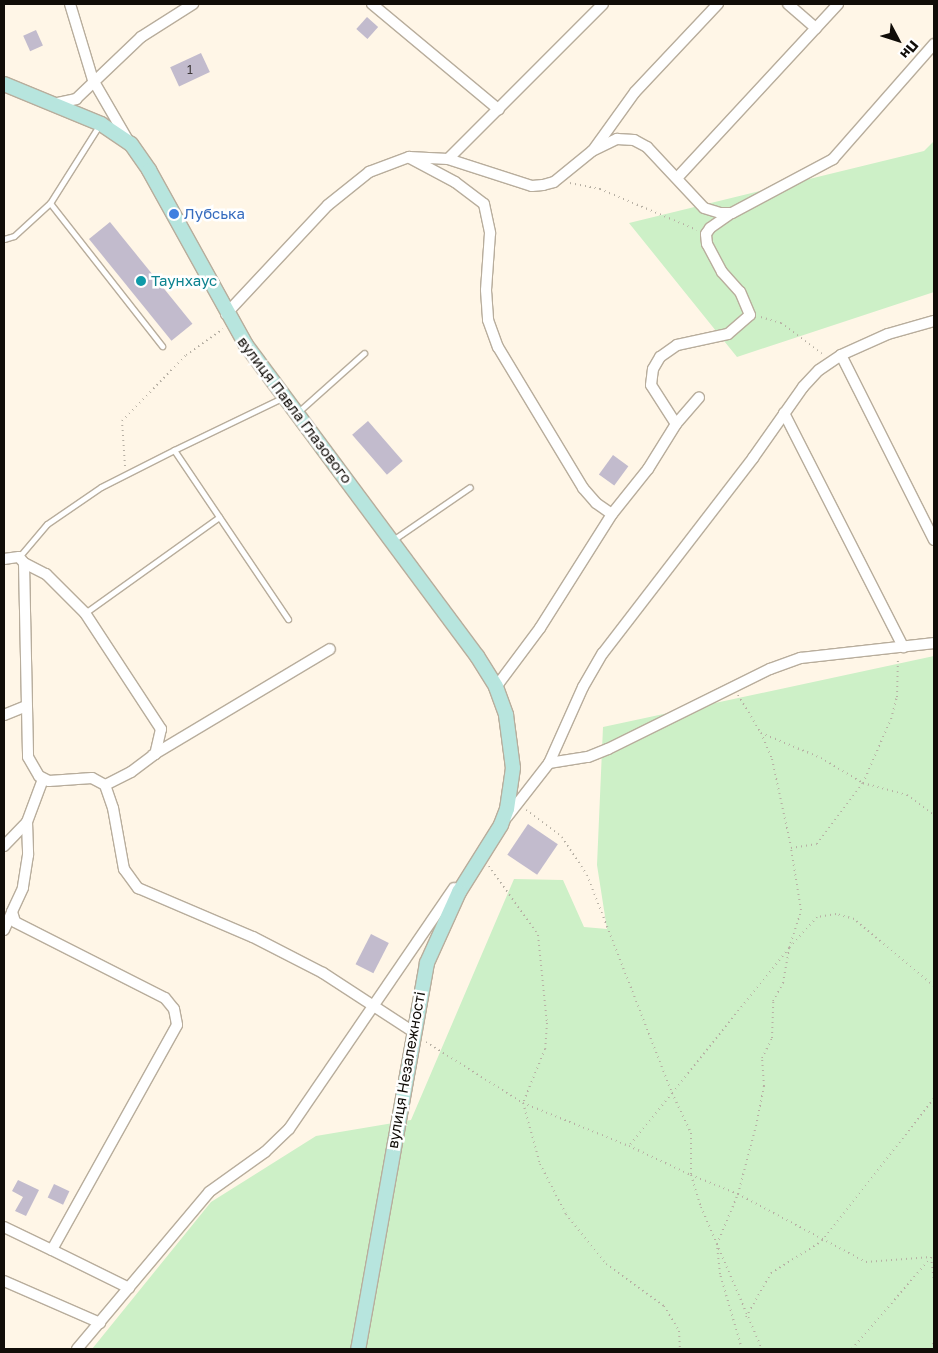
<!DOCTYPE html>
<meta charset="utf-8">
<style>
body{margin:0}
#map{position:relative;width:938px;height:1353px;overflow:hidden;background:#fff6e7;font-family:"Golos Text",sans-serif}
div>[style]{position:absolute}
.green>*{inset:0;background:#cdf0c7}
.building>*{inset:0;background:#c2bbcd;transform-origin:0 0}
.path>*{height:2px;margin-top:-1px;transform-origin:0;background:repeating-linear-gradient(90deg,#b7b0a4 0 1px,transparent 0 5px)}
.roads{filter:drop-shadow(1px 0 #b8ad9c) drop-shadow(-1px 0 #b8ad9c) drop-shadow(0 1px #b8ad9c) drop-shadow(0 -1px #b8ad9c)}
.lane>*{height:5px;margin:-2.5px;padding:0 2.5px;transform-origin:2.5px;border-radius:2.5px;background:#fff}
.street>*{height:10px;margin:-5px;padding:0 5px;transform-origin:5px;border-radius:5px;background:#fff}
.secondary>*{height:14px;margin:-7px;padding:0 7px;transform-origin:7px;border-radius:7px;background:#b7e5de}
.dots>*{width:14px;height:14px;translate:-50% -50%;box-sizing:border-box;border:2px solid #fff;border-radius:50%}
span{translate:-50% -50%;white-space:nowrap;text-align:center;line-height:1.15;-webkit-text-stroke:5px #fff;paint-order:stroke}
.number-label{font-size:12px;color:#3d3839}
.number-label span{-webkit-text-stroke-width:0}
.shop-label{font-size:15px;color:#366cbe}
.left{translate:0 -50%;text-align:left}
.culture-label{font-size:15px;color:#0d838f}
.street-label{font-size:15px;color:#110d08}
.frame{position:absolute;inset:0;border:5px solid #110d08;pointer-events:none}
.north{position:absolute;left:873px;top:15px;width:50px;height:50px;-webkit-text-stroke:4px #fff;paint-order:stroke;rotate:130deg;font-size:14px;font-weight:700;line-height:20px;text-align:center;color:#110d08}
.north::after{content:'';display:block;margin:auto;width:18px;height:22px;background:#110d08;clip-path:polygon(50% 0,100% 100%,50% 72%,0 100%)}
</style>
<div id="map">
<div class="green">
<div style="clip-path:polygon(934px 141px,934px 292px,737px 357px,629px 223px,924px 151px)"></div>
<div style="clip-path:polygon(934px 656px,934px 1349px,92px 1349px,211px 1202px,316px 1136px,411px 1120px,514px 879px,563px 880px,584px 927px,607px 929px,597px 865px,603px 727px)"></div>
</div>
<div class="building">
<div style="left:367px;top:17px;width:15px;height:16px;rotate:42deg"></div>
<div style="left:36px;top:30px;width:17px;height:14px;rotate:66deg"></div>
<div style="left:201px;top:53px;width:21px;height:34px;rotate:65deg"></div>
<div style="left:110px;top:222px;width:131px;height:27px;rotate:51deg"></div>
<div style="left:368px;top:421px;width:53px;height:21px;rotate:49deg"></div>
<div style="left:613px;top:455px;width:19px;height:24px;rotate:36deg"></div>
<div style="left:528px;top:824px;width:36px;height:37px;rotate:34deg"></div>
<div style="left:371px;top:934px;width:20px;height:34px;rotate:27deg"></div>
<div style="clip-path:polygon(18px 1180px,39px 1190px,26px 1216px,15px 1211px,23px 1197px,12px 1191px)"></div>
<div style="left:54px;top:1184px;width:17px;height:15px;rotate:25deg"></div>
</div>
<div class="path">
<div style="left:570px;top:183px;width:31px;rotate:11deg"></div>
<div style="left:600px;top:189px;width:105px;rotate:22.9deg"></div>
<div style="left:761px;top:317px;width:21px;rotate:17deg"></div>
<div style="left:781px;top:323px;width:51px;rotate:37.1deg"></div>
<div style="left:125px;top:466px;width:45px;rotate:-93.8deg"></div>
<div style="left:122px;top:421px;width:92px;rotate:-45.9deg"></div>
<div style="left:186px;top:355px;width:45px;rotate:-35.1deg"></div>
<div style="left:738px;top:695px;width:44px;rotate:58.8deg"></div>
<div style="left:761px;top:733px;width:65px;rotate:22.6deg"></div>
<div style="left:821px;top:758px;width:49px;rotate:30.8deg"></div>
<div style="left:863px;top:783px;width:46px;rotate:15.3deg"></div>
<div style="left:907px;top:795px;width:34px;rotate:37deg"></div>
<div style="left:761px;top:733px;width:28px;rotate:67deg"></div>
<div style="left:772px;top:759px;width:90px;rotate:77.8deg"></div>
<div style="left:526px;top:810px;width:45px;rotate:36.9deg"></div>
<div style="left:562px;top:837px;width:45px;rotate:56.7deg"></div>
<div style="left:587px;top:875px;width:234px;rotate:68.7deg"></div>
<div style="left:672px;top:1093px;width:68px;rotate:129.1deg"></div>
<div style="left:629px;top:1146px;width:68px;rotate:25.1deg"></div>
<div style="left:691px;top:1175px;width:34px;rotate:73deg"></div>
<div style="left:701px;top:1207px;width:155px;rotate:66.8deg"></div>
<div style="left:489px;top:866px;width:85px;rotate:54.6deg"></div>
<div style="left:538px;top:935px;width:88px;rotate:84.2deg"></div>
<div style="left:547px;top:1023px;width:26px;rotate:94deg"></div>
<div style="left:545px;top:1049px;width:58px;rotate:112.2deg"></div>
<div style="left:523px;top:1103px;width:63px;rotate:74.4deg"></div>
<div style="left:540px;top:1164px;width:56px;rotate:62.5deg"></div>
<div style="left:566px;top:1214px;width:64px;rotate:51.3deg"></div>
<div style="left:606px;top:1264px;width:72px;rotate:35.9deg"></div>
<div style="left:664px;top:1306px;width:29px;rotate:59deg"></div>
<div style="left:679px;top:1331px;width:18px;rotate:87deg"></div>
<div style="left:934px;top:986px;width:104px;rotate:-140.1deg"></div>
<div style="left:854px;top:919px;width:19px;rotate:-164deg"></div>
<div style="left:836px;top:914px;width:19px;rotate:171deg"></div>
<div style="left:817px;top:917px;width:42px;rotate:132.1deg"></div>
<div style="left:789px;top:948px;width:186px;rotate:128.9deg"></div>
<div style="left:672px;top:1093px;width:44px;rotate:64.6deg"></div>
<div style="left:691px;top:1133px;width:42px;rotate:90deg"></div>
<div style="left:691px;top:1175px;width:51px;rotate:22deg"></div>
<div style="left:738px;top:1194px;width:145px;rotate:28deg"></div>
<div style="left:866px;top:1262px;width:65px;rotate:-4.4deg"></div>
<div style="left:931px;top:1257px;width:26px;rotate:83deg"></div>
<div style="left:426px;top:1042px;width:115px;rotate:32.2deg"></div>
<div style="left:523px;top:1103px;width:114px;rotate:22.1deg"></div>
<div style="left:746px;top:1317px;width:51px;rotate:-60.4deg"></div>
<div style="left:771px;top:1273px;width:60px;rotate:-32.1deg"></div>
<div style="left:822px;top:1241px;width:182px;rotate:-51.9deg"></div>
<div style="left:742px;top:1349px;width:78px;rotate:-106.3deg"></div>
<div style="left:720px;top:1274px;width:30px;rotate:-96deg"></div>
<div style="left:717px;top:1244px;width:54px;rotate:-67.2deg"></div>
<div style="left:738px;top:1194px;width:70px;rotate:-75.2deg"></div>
<div style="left:756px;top:1126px;width:41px;rotate:-78.7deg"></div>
<div style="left:764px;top:1086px;width:28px;rotate:-94deg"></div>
<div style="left:762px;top:1058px;width:22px;rotate:-63deg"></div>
<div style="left:772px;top:1038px;width:37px;rotate:-88deg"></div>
<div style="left:773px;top:1001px;width:21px;rotate:-61deg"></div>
<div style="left:783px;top:983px;width:36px;rotate:-80deg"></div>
<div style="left:789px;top:948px;width:40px;rotate:-72deg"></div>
<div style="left:801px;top:910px;width:63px;rotate:-99.2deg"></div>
<div style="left:791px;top:848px;width:26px;rotate:-9deg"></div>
<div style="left:817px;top:844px;width:76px;rotate:-53deg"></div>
<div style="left:863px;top:783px;width:70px;rotate:-66.4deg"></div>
<div style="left:891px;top:719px;width:23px;rotate:-75deg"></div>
<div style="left:897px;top:697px;width:40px;rotate:-88.6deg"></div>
<div style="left:852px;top:1349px;width:125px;rotate:-49.2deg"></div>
<div style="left:931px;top:1349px;width:9px;rotate:-69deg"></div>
</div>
<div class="roads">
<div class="lane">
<div style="left:100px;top:124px;width:93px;rotate:122.3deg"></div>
<div style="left:50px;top:203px;width:182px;rotate:51.9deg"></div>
<div style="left:4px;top:239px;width:10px;rotate:-17deg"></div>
<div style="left:14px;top:236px;width:49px;rotate:-42.5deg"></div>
<div style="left:284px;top:397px;width:122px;rotate:154.3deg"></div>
<div style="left:174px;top:450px;width:204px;rotate:56deg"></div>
<div style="left:297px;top:413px;width:90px;rotate:-41.8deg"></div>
<div style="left:393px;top:540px;width:93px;rotate:-34.5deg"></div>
<div style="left:19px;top:557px;width:43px;rotate:-49.7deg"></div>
<div style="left:47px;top:524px;width:65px;rotate:-34.4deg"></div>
<div style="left:101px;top:487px;width:82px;rotate:-26.9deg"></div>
<div style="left:85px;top:613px;width:165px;rotate:-35.6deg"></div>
</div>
<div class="street">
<div style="left:70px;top:4px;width:79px;rotate:73.2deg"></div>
<div style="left:93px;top:80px;width:72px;rotate:59.9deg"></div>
<div style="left:372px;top:4px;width:165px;rotate:39.8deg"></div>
<div style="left:788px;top:4px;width:37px;rotate:41deg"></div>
<div style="left:53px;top:104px;width:24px;rotate:-12deg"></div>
<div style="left:76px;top:99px;width:90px;rotate:-43.6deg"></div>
<div style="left:141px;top:37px;width:62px;rotate:-32.4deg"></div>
<div style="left:594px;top:149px;width:70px;rotate:-54.3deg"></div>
<div style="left:635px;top:92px;width:121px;rotate:-46.7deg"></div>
<div style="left:410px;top:158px;width:51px;rotate:28.1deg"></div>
<div style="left:455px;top:182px;width:36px;rotate:37deg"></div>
<div style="left:484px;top:204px;width:30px;rotate:78deg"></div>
<div style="left:490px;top:233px;width:57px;rotate:94deg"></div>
<div style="left:486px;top:290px;width:30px;rotate:86deg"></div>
<div style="left:488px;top:320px;width:29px;rotate:70deg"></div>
<div style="left:498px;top:347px;width:165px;rotate:58.9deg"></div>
<div style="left:583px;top:488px;width:20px;rotate:49deg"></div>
<div style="left:596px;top:503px;width:19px;rotate:35deg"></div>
<div style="left:448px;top:159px;width:219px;rotate:-45deg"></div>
<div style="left:677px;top:178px;width:237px;rotate:-47.2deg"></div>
<div style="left:226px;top:314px;width:149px;rotate:-46.9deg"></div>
<div style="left:328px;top:205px;width:53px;rotate:-38.8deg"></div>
<div style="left:369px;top:172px;width:43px;rotate:-20.6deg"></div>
<div style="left:409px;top:157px;width:39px;rotate:3deg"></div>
<div style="left:448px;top:159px;width:88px;rotate:17.8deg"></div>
<div style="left:532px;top:186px;width:11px;rotate:-5deg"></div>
<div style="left:543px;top:185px;width:11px;rotate:-15deg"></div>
<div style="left:554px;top:182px;width:49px;rotate:-39.2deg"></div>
<div style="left:592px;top:151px;width:28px;rotate:-26deg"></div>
<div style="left:617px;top:139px;width:17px;rotate:3deg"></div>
<div style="left:634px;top:140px;width:15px;rotate:28deg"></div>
<div style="left:647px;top:147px;width:83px;rotate:46.9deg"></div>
<div style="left:704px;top:208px;width:17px;rotate:17deg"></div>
<div style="left:720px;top:213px;width:12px"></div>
<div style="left:732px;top:213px;width:115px;rotate:-28.1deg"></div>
<div style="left:833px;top:159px;width:153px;rotate:-48.7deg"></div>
<div style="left:841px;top:355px;width:207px;rotate:63.3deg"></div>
<div style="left:784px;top:413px;width:263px;rotate:63deg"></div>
<div style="left:676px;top:424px;width:46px;rotate:-122.7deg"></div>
<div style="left:651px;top:385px;width:16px;rotate:-83deg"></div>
<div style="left:653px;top:369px;width:14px;rotate:-60deg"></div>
<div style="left:660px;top:357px;width:21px;rotate:-35deg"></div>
<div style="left:677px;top:345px;width:52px;rotate:-12.2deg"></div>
<div style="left:728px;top:334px;width:29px;rotate:-41deg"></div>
<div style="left:750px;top:315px;width:25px;rotate:-113deg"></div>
<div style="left:740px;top:292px;width:27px;rotate:-132deg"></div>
<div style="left:722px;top:272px;width:32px;rotate:-118deg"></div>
<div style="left:707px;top:244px;width:10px;rotate:-96deg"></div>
<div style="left:706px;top:234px;width:7px;rotate:-56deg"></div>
<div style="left:710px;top:228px;width:24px;rotate:-35deg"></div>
<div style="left:4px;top:559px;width:15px;rotate:-8deg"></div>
<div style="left:19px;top:557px;width:8px;rotate:50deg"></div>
<div style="left:24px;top:563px;width:194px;rotate:88.8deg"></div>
<div style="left:28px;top:757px;width:22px;rotate:60deg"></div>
<div style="left:39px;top:776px;width:11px;rotate:27deg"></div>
<div style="left:49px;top:781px;width:43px;rotate:-4deg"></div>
<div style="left:92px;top:778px;width:15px;rotate:28deg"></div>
<div style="left:105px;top:785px;width:24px;rotate:71deg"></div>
<div style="left:113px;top:808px;width:62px;rotate:79.8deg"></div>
<div style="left:124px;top:869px;width:24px;rotate:54deg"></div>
<div style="left:138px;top:888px;width:125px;rotate:23.1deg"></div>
<div style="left:253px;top:937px;width:79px;rotate:27.2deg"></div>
<div style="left:323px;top:973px;width:106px;rotate:33.1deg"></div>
<div style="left:24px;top:563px;width:25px;rotate:27deg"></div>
<div style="left:46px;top:574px;width:55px;rotate:45deg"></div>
<div style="left:85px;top:613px;width:139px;rotate:56.8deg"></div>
<div style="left:161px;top:729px;width:26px;rotate:103deg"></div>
<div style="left:155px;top:754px;width:30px;rotate:143deg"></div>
<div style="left:131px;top:772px;width:29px;rotate:153deg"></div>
<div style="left:496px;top:687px;width:74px;rotate:-53.3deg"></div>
<div style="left:540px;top:628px;width:135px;rotate:-57.7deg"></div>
<div style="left:612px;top:514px;width:58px;rotate:-51.3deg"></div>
<div style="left:648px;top:469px;width:53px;rotate:-58.1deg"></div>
<div style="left:676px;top:424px;width:35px;rotate:-49deg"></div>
<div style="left:4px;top:715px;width:24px;rotate:-22deg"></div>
<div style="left:153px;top:755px;width:206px;rotate:-30.9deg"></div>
<div style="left:549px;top:763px;width:39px;rotate:-9deg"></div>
<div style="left:588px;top:757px;width:22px;rotate:-22deg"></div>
<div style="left:608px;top:749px;width:181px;rotate:-26.3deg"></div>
<div style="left:770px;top:669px;width:33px;rotate:-20deg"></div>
<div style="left:801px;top:658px;width:134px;rotate:-6.4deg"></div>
<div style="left:507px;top:817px;width:68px;rotate:-52.1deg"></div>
<div style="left:549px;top:763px;width:83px;rotate:-65.9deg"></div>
<div style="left:583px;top:687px;width:39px;rotate:-60deg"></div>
<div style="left:603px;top:653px;width:246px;rotate:-52.4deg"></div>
<div style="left:753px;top:458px;width:87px;rotate:-54.8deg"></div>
<div style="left:803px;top:387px;width:23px;rotate:-47deg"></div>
<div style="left:819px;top:370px;width:27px;rotate:-34deg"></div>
<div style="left:841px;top:355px;width:51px;rotate:-24.1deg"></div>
<div style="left:888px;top:334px;width:48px;rotate:-15.8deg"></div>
<div style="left:27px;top:822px;width:33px;rotate:88deg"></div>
<div style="left:28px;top:855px;width:33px;rotate:99deg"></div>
<div style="left:23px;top:888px;width:26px;rotate:115deg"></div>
<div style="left:12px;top:912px;width:10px;rotate:73deg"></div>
<div style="left:15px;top:922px;width:168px;rotate:26.9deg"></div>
<div style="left:165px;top:998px;width:14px;rotate:51deg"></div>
<div style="left:174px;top:1009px;width:16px;rotate:79deg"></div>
<div style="left:177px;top:1025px;width:257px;rotate:119.1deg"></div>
<div style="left:52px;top:1250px;width:86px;rotate:26.3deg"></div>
<div style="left:4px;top:846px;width:33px;rotate:-46deg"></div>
<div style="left:27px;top:822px;width:46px;rotate:-69.6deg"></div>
<div style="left:4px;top:930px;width:20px;rotate:-66deg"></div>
<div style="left:4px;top:1227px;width:53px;rotate:25.6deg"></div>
<div style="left:4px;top:1281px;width:105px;rotate:23.6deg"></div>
<div style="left:77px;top:1349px;width:205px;rotate:-49.9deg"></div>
<div style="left:209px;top:1192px;width:69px;rotate:-35.5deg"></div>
<div style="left:265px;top:1152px;width:33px;rotate:-44deg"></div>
<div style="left:289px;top:1129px;width:292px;rotate:-55.6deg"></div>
</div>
<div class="secondary">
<div style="left:4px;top:84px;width:105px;rotate:22.4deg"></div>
<div style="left:101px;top:124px;width:36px;rotate:34deg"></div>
<div style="left:131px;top:144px;width:32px;rotate:55deg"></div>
<div style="left:149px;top:170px;width:200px;rotate:61deg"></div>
<div style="left:246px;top:345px;width:387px;rotate:53.4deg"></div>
<div style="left:477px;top:656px;width:36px;rotate:58deg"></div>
<div style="left:496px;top:687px;width:30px;rotate:70deg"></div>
<div style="left:506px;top:715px;width:53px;rotate:82.5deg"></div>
<div style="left:513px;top:768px;width:41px;rotate:98.3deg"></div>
<div style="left:507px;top:809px;width:17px;rotate:111deg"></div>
<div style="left:501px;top:825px;width:79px;rotate:122.1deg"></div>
<div style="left:459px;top:892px;width:78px;rotate:114.3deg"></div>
<div style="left:427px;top:963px;width:392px;rotate:100.1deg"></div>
</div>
</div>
<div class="dots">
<div style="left:174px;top:214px;background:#3f7fe0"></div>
<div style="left:141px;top:281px;background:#0f9aa8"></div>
</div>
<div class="number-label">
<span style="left:190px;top:70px">1</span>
</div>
<div class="shop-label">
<span class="left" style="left:184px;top:214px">Лубська</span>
</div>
<div class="culture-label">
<span class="left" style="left:151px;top:281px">Таунхаус</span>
</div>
<div class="street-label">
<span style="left:295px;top:410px;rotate:53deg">вулиця Павла Глазового</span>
<span style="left:406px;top:1070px;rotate:-80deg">вулиця Незалежності</span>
</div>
<div class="frame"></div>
<div class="north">Пн</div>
</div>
